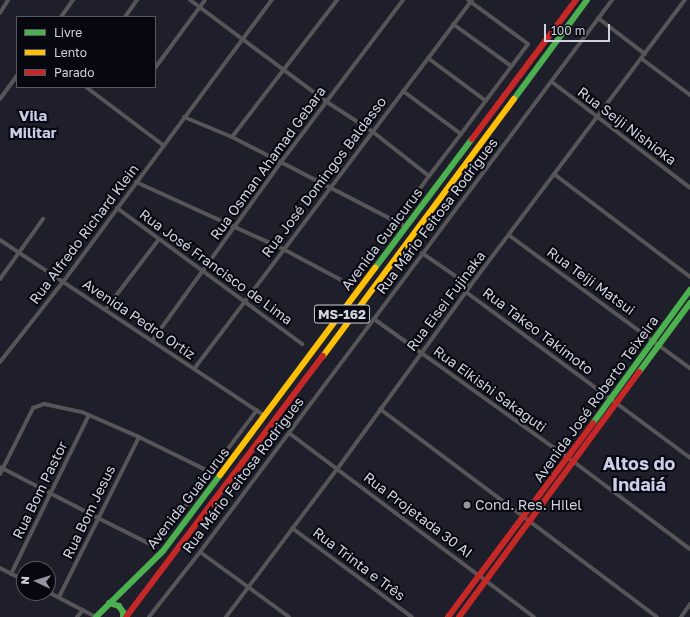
<!DOCTYPE html>
<meta charset="utf-8">
<style>
body{margin:0}
#map{position:relative;width:690px;height:617px;overflow:hidden;background:#1e1f2a;font-family:"Golos Text",sans-serif}
div>[style]{position:absolute}
.street>*{height:4px;margin:-2px;padding:0 2px;transform-origin:2px;border-radius:2px;background:#585558}
.fast>*{height:6px;margin:-3px;padding:0 3px;transform-origin:3px;border-radius:3px;background:#4caf50}
.slow>*{height:6px;margin:-3px;padding:0 3px;transform-origin:3px;border-radius:3px;background:#ffc107}
.jam>*{height:6px;margin:-3px;padding:0 3px;transform-origin:3px;border-radius:3px;background:#c62828}
.dots>*{width:11px;height:11px;translate:-50% -50%;box-sizing:border-box;border:2px solid #06070f;border-radius:50%}
span{translate:-50% -50%;white-space:nowrap;text-align:center;line-height:1.15;-webkit-text-stroke:4px #06070f;paint-order:stroke}
.shield-label span{padding:1px 3px;background:#06070f;border:1px solid;border-radius:3px;-webkit-text-stroke-width:0}
.shield-label{font-size:13px;color:#d1d3e0;font-weight:700}
.street-label{font-size:14px;color:#d1d3e0}
.poi-label{font-size:14px;color:#d1d3e0}
.left{translate:0 -50%;text-align:left}
.neighbourhood-label{font-size:15px;color:#cacee9;font-weight:700}
.district-label{font-size:18px;color:#cacee9;font-weight:700}
.legend{position:absolute;left:16px;top:16px;width:140px;height:72px;box-sizing:border-box;background:#06070f;border:1px solid #575963;margin:0;padding:5px 7px;list-style:none;font-size:12px;color:#d1d3e0}
.legend li{display:flex;align-items:center;gap:8px;height:20px}
.legend b{width:20px;border:1px solid #575963}
.north{position:absolute;left:16px;top:561px;width:40px;height:40px;box-sizing:border-box;background:#06070f;border:1px solid #575963;border-radius:50%;rotate:274deg;font-size:11px;font-weight:700;line-height:16px;text-align:center;color:#d1d3e0}
.north::after{content:'';display:block;margin:auto;width:14px;height:18px;background:#9294a0;clip-path:polygon(50% 0,100% 100%,50% 72%,0 100%)}
.scale{position:absolute;left:544px;top:24px;width:66px;height:18px;box-sizing:border-box;border:2px solid #d1d3e0;border-top:0;padding-left:5px;font-size:12px;line-height:14px;white-space:nowrap;color:#d1d3e0;-webkit-text-stroke:3px #06070f;paint-order:stroke}
</style>
<div id="map">
<div class="street">
<div style="left:190px;top:0;width:171px;rotate:36.7deg"></div>
<div style="left:327px;top:102px;width:55px;rotate:33.1deg"></div>
<div style="left:373px;top:132px;width:71px;rotate:38.2deg"></div>
<div style="left:0;top:13px;width:15px;rotate:-58deg"></div>
<div style="left:61px;top:17px;width:21px;rotate:-55deg"></div>
<div style="left:125px;top:17px;width:21px;rotate:-55deg"></div>
<div style="left:598px;top:18px;width:59px;rotate:37.5deg"></div>
<div style="left:453px;top:24px;width:72px;rotate:35.9deg"></div>
<div style="left:428px;top:58px;width:72px;rotate:36.6deg"></div>
<div style="left:642px;top:59px;width:60px;rotate:36.9deg"></div>
<div style="left:155px;top:68px;width:84px;rotate:-53.7deg"></div>
<div style="left:552px;top:82px;width:174px;rotate:37.5deg"></div>
<div style="left:86px;top:87px;width:96px;rotate:37deg"></div>
<div style="left:403px;top:91px;width:72px;rotate:36.6deg"></div>
<div style="left:0;top:99px;width:29px;rotate:-54deg"></div>
<div style="left:184px;top:117px;width:52px;rotate:22.6deg"></div>
<div style="left:232px;top:137px;width:196px;rotate:27.3deg"></div>
<div style="left:232px;top:137px;width:173px;rotate:-52.5deg"></div>
<div style="left:554px;top:174px;width:171px;rotate:37.1deg"></div>
<div style="left:136px;top:182px;width:162px;rotate:24.5deg"></div>
<div style="left:283px;top:249px;width:66px;rotate:28.1deg"></div>
<div style="left:117px;top:208px;width:230px;rotate:36.3deg"></div>
<div style="left:397px;top:221px;width:55px;rotate:-54.6deg"></div>
<div style="left:429px;top:176px;width:53px;rotate:-52.7deg"></div>
<div style="left:461px;top:134px;width:112px;rotate:-53.3deg"></div>
<div style="left:528px;top:44px;width:74px;rotate:-143.7deg"></div>
<div style="left:510px;top:236px;width:223px;rotate:36.3deg"></div>
<div style="left:0;top:240px;width:318px;rotate:33.6deg"></div>
<div style="left:422px;top:253px;width:58px;rotate:34.5deg"></div>
<div style="left:0;top:279px;width:74px;rotate:-54.4deg"></div>
<div style="left:466px;top:292px;width:279px;rotate:36.5deg"></div>
<div style="left:105px;top:310px;width:89px;rotate:-52.7deg"></div>
<div style="left:374px;top:319px;width:246px;rotate:35.6deg"></div>
<div style="left:574px;top:462px;width:145px;rotate:36.9deg"></div>
<div style="left:152px;top:341px;width:221px;rotate:-54.2deg"></div>
<div style="left:281px;top:162px;width:203px;rotate:-53deg"></div>
<div style="left:0;top:362px;width:102px;rotate:-51.8deg"></div>
<div style="left:63px;top:282px;width:351px;rotate:-53.5deg"></div>
<div style="left:194px;top:369px;width:462px;rotate:-53deg"></div>
<div style="left:380px;top:409px;width:346px;rotate:36.9deg"></div>
<div style="left:289px;top:433px;width:306px;rotate:36.9deg"></div>
<div style="left:0;top:467px;width:110px;rotate:27.5deg"></div>
<div style="left:98px;top:518px;width:60px;rotate:26.6deg"></div>
<div style="left:152px;top:545px;width:3px;rotate:-18deg"></div>
<div style="left:155px;top:544px;width:2px"></div>
<div style="left:157px;top:544px;width:167px;rotate:-53.3deg"></div>
<div style="left:0;top:474px;width:74px;rotate:-63.4deg"></div>
<div style="left:33px;top:408px;width:12px;rotate:-20deg"></div>
<div style="left:44px;top:404px;width:39px;rotate:12deg"></div>
<div style="left:82px;top:412px;width:62px;rotate:23.7deg"></div>
<div style="left:139px;top:437px;width:79px;rotate:26.2deg"></div>
<div style="left:292px;top:528px;width:149px;rotate:36.6deg"></div>
<div style="left:200px;top:552px;width:110px;rotate:36.1deg"></div>
<div style="left:0;top:568px;width:27px;rotate:27deg"></div>
<div style="left:11px;top:574px;width:177px;rotate:-63.9deg"></div>
<div style="left:48px;top:592px;width:54px;rotate:27.5deg"></div>
<div style="left:59px;top:597px;width:179px;rotate:-63.4deg"></div>
<div style="left:77px;top:617px;width:9px;rotate:-49deg"></div>
<div style="left:149px;top:617px;width:83px;rotate:-51.9deg"></div>
<div style="left:200px;top:552px;width:689px;rotate:-53.26deg"></div>
<div style="left:226px;top:617px;width:186px;rotate:-53.1deg"></div>
<div style="left:338px;top:468px;width:225px;rotate:-54deg"></div>
<div style="left:470px;top:286px;width:358px;rotate:-53.1deg"></div>
<div style="left:681px;top:617px;width:16px;rotate:-55deg"></div>
</div>
<div class="fast">
<div style="left:514px;top:99px;width:123px;rotate:-53.6deg"></div>
<div style="left:375px;top:268px;width:161px;rotate:-53.1deg"></div>
<div style="left:639px;top:372px;width:86px;rotate:-53.5deg"></div>
<div style="left:593px;top:423px;width:165px;rotate:-53.9deg"></div>
<div style="left:109px;top:603px;width:10px;rotate:17deg"></div>
<div style="left:119px;top:606px;width:7px;rotate:56deg"></div>
<div style="left:123px;top:612px;width:5px;rotate:90deg"></div>
<div style="left:96px;top:617px;width:94px;rotate:-44.6deg"></div>
<div style="left:163px;top:551px;width:95px;rotate:-53.1deg"></div>
</div>
<div class="slow">
<div style="left:323px;top:356px;width:320px;rotate:-53.4deg"></div>
<div style="left:220px;top:475px;width:259px;rotate:-53.2deg"></div>
</div>
<div class="jam">
<div style="left:472px;top:139px;width:174px;rotate:-53.2deg"></div>
<div style="left:126px;top:617px;width:327px;rotate:-53deg"></div>
<div style="left:448px;top:617px;width:242px;rotate:-53.2deg"></div>
<div style="left:459px;top:617px;width:304px;rotate:-53.7deg"></div>
</div>
<div class="dots">
<div style="left:467px;top:505px;background:#9294a0"></div>
</div>
<div class="shield-label">
<span style="left:342px;top:314px">MS-162</span>
</div>
<div class="street-label">
<span style="left:627px;top:126px;rotate:37deg">Rua Seiji Nishioka</span>
<span style="left:268px;top:163px;rotate:-54deg">Rua Osman Ahamad Gebara</span>
<span style="left:324px;top:177px;rotate:-53deg">Rua José Domingos Baldasso</span>
<span style="left:437px;top:216px;rotate:-53deg">Rua Mário Feitosa Rodrigues</span>
<span style="left:84px;top:234px;rotate:-53deg">Rua Alfredo Richard Klein</span>
<span style="left:382px;top:239px;rotate:-53deg">Avenida Guaicurus</span>
<span style="left:216px;top:267px;rotate:36deg">Rua José Francisco de Lima</span>
<span style="left:591px;top:281px;rotate:36deg">Rua Teiji Matsui</span>
<span style="left:446px;top:301px;rotate:-53deg">Rua Eisei Fujinaka</span>
<span style="left:139px;top:319px;rotate:34deg">Avenida Pedro Ortiz</span>
<span style="left:538px;top:331px;rotate:37deg">Rua Takeo Takimoto</span>
<span style="left:490px;top:389px;rotate:36deg">Rua Eikishi Sakaguti</span>
<span style="left:596px;top:399px;rotate:-54deg">Avenida José Roberto Teixeira</span>
<span style="left:243px;top:475px;rotate:-53deg">Rua Mário Feitosa Rodrigues</span>
<span style="left:40px;top:490px;rotate:-64deg">Rua Bom Pastor</span>
<span style="left:188px;top:498px;rotate:-52deg">Avenida Guaicurus</span>
<span style="left:89px;top:512px;rotate:-64deg">Rua Bom Jesus</span>
<span style="left:418px;top:515px;rotate:37deg">Rua Projetada 30 AI</span>
<span style="left:359px;top:564px;rotate:37deg">Rua Trinta e Três</span>
</div>
<div class="poi-label">
<span class="left" style="left:475px;top:505px">Cond. Res. Hilel</span>
</div>
<div class="neighbourhood-label">
<span style="left:33px;top:124px">Vila<br>Militar</span>
</div>
<div class="district-label">
<span style="left:639px;top:474px">Altos do<br>Indaiá</span>
</div>
<ul class="legend">
<li><b style="height:5px;background:#4caf50"></b>Livre</li>
<li><b style="height:5px;background:#ffc107"></b>Lento</li>
<li><b style="height:5px;background:#c62828"></b>Parado</li>
</ul>
<div class="north">N</div>
<div class="scale">100 m</div>
</div>
